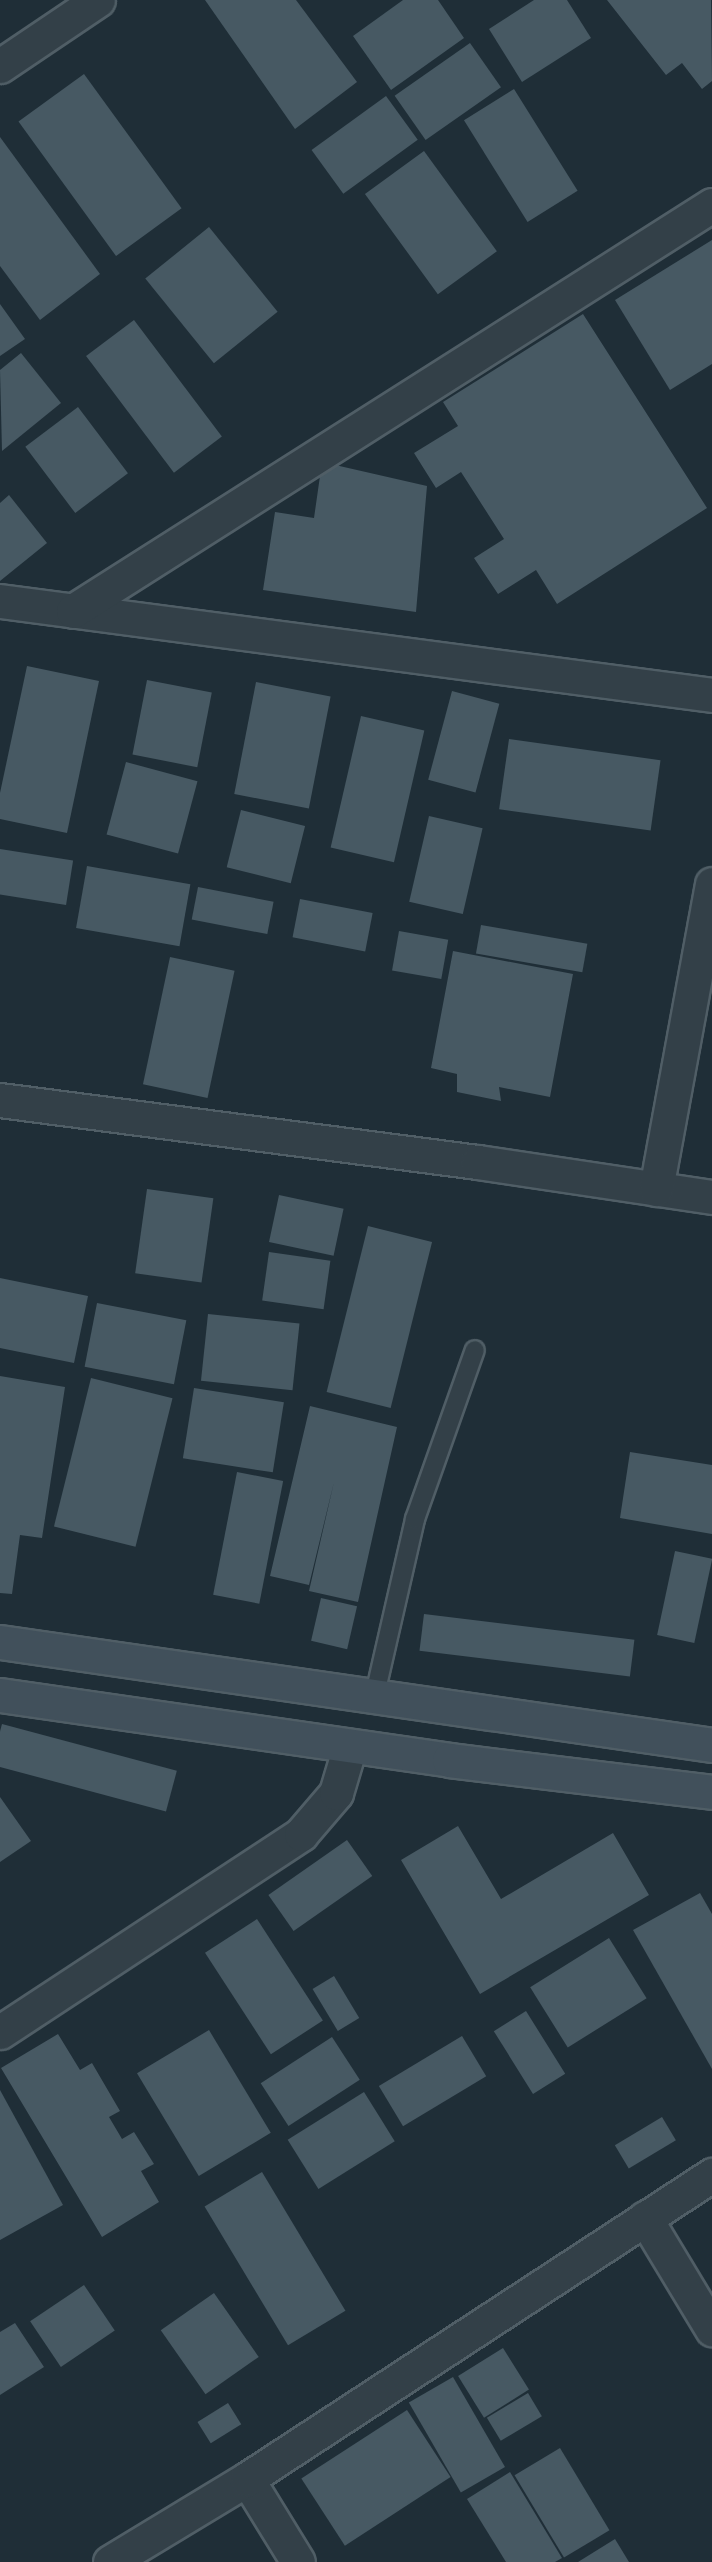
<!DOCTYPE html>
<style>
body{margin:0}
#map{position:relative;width:712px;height:2562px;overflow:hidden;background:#1f2e37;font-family:Poppins,sans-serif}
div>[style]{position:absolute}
.building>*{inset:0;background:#475963;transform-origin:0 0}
.roads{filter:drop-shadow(2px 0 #505e66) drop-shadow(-2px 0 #505e66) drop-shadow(0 2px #505e66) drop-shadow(0 -2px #505e66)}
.service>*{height:18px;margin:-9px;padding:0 9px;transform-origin:9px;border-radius:9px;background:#334048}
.minor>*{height:33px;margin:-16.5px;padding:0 16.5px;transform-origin:16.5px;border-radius:16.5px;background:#334048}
.secondary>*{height:33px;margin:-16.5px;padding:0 16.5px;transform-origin:16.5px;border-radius:16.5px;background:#41505b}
span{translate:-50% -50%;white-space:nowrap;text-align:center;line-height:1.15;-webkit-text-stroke:5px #18252c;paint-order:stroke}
</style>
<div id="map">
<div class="building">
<div style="clip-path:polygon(205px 0,296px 0,357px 82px,295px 129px)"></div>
<div style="clip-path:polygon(403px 0,438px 0,464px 38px,391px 90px,353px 36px)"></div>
<div style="clip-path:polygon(534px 0,567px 0,591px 38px,522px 82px,489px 29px)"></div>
<div style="clip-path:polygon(607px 0,711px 0,712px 81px,702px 89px,682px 63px,666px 75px)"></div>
<div style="left:470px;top:43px;width:54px;height:92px;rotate:55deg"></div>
<div style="left:84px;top:74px;width:166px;height:81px;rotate:54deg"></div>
<div style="left:514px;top:89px;width:120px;height:59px;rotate:58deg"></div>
<div style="left:386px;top:96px;width:54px;height:92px;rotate:54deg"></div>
<div style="clip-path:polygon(0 137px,100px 274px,40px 320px,0 266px)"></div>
<div style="left:424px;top:151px;width:124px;height:73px;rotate:54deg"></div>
<div style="left:209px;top:227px;width:109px;height:82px;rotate:51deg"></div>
<div style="clip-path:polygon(712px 240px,712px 364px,670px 390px,615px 300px)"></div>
<div style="clip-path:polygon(0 304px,25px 339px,0 356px)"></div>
<div style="clip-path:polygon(583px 314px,707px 508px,557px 604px,536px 570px,498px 594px,474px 558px,504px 539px,461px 472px,436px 488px,414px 453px,458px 426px,443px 402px)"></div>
<div style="left:134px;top:320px;width:146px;height:60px;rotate:53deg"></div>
<div style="clip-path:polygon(21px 353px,61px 403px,2px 451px,0 370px)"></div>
<div style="left:78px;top:407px;width:83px;height:66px;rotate:53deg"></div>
<div style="clip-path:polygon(322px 462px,427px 486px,416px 612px,263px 590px,275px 512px,314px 518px)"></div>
<div style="clip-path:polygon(9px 495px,47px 543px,0 581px,0 503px)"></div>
<div style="clip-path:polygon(27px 666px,99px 681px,67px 833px,0 819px,0 793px)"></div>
<div style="left:147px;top:680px;width:66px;height:76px;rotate:11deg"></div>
<div style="left:256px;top:682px;width:76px;height:114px;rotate:11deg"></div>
<div style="left:452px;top:691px;width:49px;height:92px;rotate:15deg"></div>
<div style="left:361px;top:716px;width:65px;height:135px;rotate:13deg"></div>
<div style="left:509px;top:739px;width:153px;height:71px;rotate:8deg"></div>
<div style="left:126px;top:762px;width:74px;height:75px;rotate:15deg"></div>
<div style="left:241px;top:810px;width:66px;height:59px;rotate:14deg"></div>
<div style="left:429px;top:816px;width:55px;height:88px;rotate:13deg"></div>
<div style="left:0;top:849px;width:74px;height:45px;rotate:9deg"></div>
<div style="left:87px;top:866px;width:105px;height:63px;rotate:10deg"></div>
<div style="left:198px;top:887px;width:77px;height:33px;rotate:11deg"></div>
<div style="left:300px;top:899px;width:74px;height:39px;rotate:11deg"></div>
<div style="left:481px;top:925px;width:108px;height:29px;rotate:10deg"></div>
<div style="left:399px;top:931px;width:50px;height:40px;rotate:10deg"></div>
<div style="clip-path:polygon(453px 951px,573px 974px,550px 1097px,499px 1087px,501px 1101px,457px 1092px,457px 1074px,431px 1068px)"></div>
<div style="left:170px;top:957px;width:66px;height:130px;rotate:12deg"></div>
<div style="left:147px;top:1189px;width:67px;height:85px;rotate:8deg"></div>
<div style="left:279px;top:1195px;width:66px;height:48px;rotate:12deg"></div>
<div style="left:368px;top:1226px;width:66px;height:171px;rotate:14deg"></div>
<div style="left:269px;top:1252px;width:62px;height:49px;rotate:8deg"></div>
<div style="clip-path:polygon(0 1278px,88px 1296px,74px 1363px,0 1348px)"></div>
<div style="left:97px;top:1303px;width:91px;height:65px;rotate:11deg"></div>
<div style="left:208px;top:1314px;width:92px;height:67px;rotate:6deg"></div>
<div style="clip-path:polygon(0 1376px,65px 1387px,42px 1538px,20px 1535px,12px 1594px,0 1593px)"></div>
<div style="left:91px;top:1378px;width:84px;height:153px;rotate:14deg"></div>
<div style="left:194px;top:1388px;width:91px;height:71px;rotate:9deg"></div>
<div style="clip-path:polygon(310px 1406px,397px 1427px,358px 1602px,309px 1591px,334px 1482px,309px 1585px,270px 1576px)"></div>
<div style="clip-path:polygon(630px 1452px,712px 1465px,712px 1534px,620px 1518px)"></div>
<div style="left:237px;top:1472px;width:47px;height:125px;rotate:11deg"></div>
<div style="left:675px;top:1551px;width:38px;height:86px;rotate:12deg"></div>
<div style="left:321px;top:1598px;width:37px;height:44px;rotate:13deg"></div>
<div style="left:424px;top:1614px;width:212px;height:37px;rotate:7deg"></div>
<div style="left:2px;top:1724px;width:181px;height:42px;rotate:15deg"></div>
<div style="clip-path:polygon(0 1797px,31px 1841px,0 1862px)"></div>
<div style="clip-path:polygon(458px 1826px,501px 1899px,613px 1833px,649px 1895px,480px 1994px,401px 1860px)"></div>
<div style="left:347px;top:1840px;width:44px;height:96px;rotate:55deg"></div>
<div style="clip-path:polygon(700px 1893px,712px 1914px,712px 2069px,633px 1930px)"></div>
<div style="left:257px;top:1919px;width:121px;height:62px;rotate:57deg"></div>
<div style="left:609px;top:1938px;width:71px;height:93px;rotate:58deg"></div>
<div style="left:334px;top:1976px;width:49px;height:25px;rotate:59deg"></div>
<div style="left:526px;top:2011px;width:74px;height:38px;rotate:58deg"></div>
<div style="left:209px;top:2030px;width:120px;height:84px;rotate:59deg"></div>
<div style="clip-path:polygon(58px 2034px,80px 2070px,92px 2063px,120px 2111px,109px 2117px,122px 2139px,134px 2132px,154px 2164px,141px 2171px,159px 2202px,102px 2237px,1px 2068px)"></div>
<div style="left:462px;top:2036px;width:47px;height:97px;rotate:59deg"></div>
<div style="left:332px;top:2037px;width:51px;height:85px;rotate:57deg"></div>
<div style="clip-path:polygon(0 2090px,63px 2205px,0 2240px)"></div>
<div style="left:364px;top:2092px;width:58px;height:90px;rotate:58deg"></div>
<div style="left:662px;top:2117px;width:27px;height:55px;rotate:59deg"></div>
<div style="left:262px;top:2172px;width:162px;height:67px;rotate:59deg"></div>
<div style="left:84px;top:2285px;width:55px;height:65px;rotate:56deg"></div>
<div style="left:214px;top:2293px;width:78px;height:65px;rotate:55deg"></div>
<div style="clip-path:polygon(15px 2323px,44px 2367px,0 2395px,0 2332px)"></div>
<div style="left:503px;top:2348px;width:49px;height:53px;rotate:58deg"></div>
<div style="left:453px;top:2377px;width:104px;height:51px;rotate:60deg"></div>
<div style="left:528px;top:2393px;width:27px;height:48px;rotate:59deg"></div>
<div style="left:228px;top:2403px;width:25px;height:36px;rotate:58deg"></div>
<div style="left:407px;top:2410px;width:80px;height:126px;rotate:57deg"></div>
<div style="left:560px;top:2448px;width:96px;height:53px;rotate:59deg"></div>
<div style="clip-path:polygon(510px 2472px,562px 2558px,555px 2562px,506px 2562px,467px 2499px)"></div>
<div style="clip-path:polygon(615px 2539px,629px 2562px,578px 2562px)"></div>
</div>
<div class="roads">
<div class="service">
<div style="left:375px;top:1694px;width:180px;rotate:-77.1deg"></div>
<div style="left:415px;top:1519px;width:179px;rotate:-70.5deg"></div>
</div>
<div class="minor">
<div style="left:0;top:66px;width:118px;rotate:-34deg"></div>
<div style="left:0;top:601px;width:718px;rotate:7.52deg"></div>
<div style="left:73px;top:611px;width:757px;rotate:-32.43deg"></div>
<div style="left:0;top:1100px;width:482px;rotate:7.4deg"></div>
<div style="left:478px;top:1162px;width:237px;rotate:8.5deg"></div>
<div style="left:656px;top:1189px;width:310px;rotate:-79.6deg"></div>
<div style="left:0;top:2032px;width:360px;rotate:-33.3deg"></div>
<div style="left:301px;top:1834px;width:54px;rotate:-49.5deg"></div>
<div style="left:336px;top:1793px;width:49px;rotate:-73.4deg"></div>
<div style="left:645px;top:2218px;width:130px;rotate:58.9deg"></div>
<div style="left:247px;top:2479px;width:97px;rotate:58.4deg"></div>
<div style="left:110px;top:2562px;width:160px;rotate:-31.2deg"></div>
<div style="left:247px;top:2479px;width:556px;rotate:-33.18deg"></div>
</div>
<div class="secondary">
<div style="left:0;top:1642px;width:719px;rotate:8.23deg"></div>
<div style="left:0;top:1695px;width:454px;rotate:8.2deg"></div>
<div style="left:449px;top:1760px;width:265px;rotate:6.9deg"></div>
</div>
</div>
</div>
